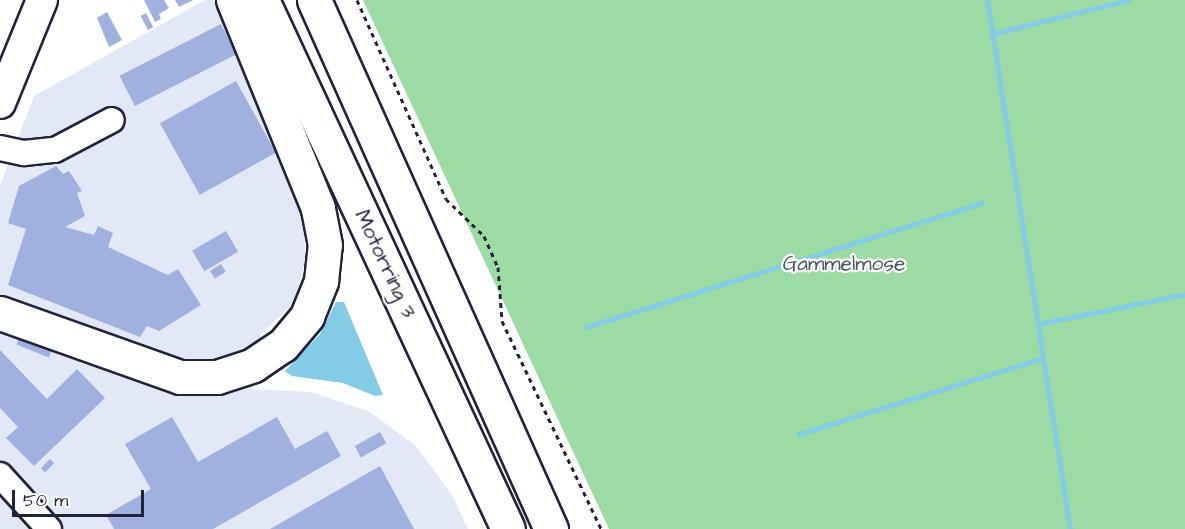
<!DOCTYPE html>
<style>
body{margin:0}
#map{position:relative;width:1185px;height:529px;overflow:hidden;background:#fff;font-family:"Architects Daughter",sans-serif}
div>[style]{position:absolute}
.built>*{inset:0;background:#e2e8f6}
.green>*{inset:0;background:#9cdba4}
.water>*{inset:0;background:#84cbe5}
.stream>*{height:5px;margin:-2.5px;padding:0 2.5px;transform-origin:2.5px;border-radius:2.5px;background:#84cbe5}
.building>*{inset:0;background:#a0b1e0;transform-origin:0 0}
.path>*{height:3px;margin-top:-1.5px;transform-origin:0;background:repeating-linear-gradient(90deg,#22223b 0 4.5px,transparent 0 9px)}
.roads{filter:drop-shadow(2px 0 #22223b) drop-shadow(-2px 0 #22223b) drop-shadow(0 2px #22223b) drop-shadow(0 -2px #22223b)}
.minor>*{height:24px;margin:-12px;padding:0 12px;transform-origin:12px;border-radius:12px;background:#fff}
.major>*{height:30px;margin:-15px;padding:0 15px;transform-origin:15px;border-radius:15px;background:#fff}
.highway>*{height:33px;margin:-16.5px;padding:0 16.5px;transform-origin:16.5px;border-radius:16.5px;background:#fff}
span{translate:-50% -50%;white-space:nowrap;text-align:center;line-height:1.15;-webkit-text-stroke:4.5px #fff;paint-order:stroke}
.street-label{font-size:21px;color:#22223b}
.park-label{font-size:21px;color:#475a5a}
.scale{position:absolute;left:12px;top:490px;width:132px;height:27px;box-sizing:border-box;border:3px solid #22223b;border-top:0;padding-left:8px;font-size:18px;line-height:21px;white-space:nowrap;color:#22223b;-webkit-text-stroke:4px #fff;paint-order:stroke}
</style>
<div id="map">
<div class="built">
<div style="clip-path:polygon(205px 0,214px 0,304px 213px,305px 261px,294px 303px,261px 334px,251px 389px,311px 392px,370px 412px,416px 446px,452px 495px,468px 529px,0 529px,0 186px,34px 96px)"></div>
</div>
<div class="green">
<div style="clip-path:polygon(363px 0,1185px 0,1185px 529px,609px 529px)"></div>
</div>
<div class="water">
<div style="clip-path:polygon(336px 302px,344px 302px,383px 395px,375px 396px,343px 383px,292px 376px,285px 371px,320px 334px)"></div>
</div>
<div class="stream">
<div style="left:987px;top:0;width:535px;rotate:81.08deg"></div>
<div style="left:992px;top:34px;width:140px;rotate:-14deg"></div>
<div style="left:1038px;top:324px;width:150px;rotate:-11.5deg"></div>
<div style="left:586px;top:327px;width:415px;rotate:-17.4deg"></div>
<div style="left:799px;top:434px;width:256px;rotate:-17.3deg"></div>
</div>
<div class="building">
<div style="clip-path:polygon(144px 0,164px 0,169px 8px,159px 14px,161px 19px,155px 22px)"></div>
<div style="clip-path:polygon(175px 0,193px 0,179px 7px)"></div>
<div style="clip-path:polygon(107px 12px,122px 40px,109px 47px,97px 18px)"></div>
<div style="left:146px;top:13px;width:16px;height:6px;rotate:63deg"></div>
<div style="left:221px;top:24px;width:34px;height:114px;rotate:63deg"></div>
<div style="left:236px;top:81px;width:82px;height:87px;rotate:61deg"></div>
<div style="clip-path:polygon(56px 166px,63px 174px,69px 171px,82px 191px,77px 193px,85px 216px,65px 227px,94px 235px,98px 226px,113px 233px,108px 247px,168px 275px,178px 269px,201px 305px,159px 331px,147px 326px,140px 337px,8px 285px,26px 229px,8px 223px,19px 186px)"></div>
<div style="left:226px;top:231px;width:24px;height:39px;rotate:60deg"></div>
<div style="left:221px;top:264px;width:9px;height:13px;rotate:58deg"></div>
<div style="left:19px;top:338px;width:35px;height:7px;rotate:22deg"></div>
<div style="clip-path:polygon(0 350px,47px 399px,77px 369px,105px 398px,34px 466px,6px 438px,18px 427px,0 408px)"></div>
<div style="clip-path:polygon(172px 417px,198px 462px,277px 417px,295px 449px,327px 431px,341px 456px,213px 529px,114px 529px,106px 515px,151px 489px,125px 444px)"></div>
<div style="left:380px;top:432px;width:13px;height:29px;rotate:61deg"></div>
<div style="left:50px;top:459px;width:6px;height:13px;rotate:45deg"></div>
<div style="clip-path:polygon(380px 466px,414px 529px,270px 529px)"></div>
</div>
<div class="path">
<div style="left:357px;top:0;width:218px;rotate:65.9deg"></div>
<div style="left:446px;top:199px;width:53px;rotate:44.2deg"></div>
<div style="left:484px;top:236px;width:34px;rotate:66deg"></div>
<div style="left:498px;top:267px;width:54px;rotate:85.8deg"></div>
<div style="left:502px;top:321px;width:230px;rotate:64.5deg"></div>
</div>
<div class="roads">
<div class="minor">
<div style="left:0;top:148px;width:25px;rotate:12deg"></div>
<div style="left:24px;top:153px;width:31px;rotate:-6deg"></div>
<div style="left:55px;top:150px;width:64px;rotate:-27.8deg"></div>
<div style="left:0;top:475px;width:73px;rotate:47.8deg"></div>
</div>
<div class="major">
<div style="left:0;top:103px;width:111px;rotate:-67.8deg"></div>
</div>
<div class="highway">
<div style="left:262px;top:0;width:583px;rotate:65.06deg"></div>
<div style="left:314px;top:0;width:580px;rotate:65.87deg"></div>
<div style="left:0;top:313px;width:191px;rotate:19.6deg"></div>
<div style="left:180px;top:377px;width:37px"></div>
<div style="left:217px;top:377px;width:38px;rotate:-18deg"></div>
<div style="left:253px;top:365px;width:36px;rotate:-34deg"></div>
<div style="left:283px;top:345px;width:38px;rotate:-50deg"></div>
<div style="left:307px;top:316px;width:38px;rotate:-68deg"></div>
<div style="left:321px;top:281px;width:36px;rotate:-84deg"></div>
<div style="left:325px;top:245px;width:38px;rotate:-101deg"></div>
<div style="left:318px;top:208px;width:225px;rotate:-112.2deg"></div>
</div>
</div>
<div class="street-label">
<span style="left:385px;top:264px;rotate:65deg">Motorring 3</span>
</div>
<div class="park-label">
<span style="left:844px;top:264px">Gammelmose</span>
</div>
<div class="scale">50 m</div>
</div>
